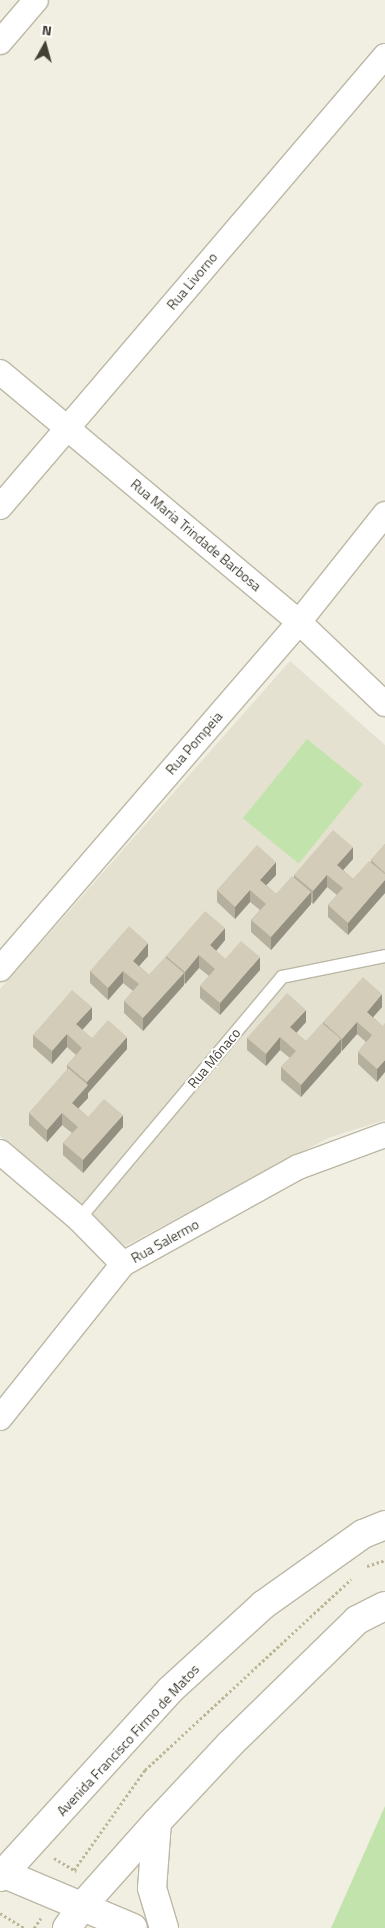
<!DOCTYPE html>
<meta charset="utf-8">
<style>
body{margin:0}
#map{position:relative;width:385px;height:1928px;overflow:hidden;background:#f1efe2;font-family:"Titillium Web",sans-serif}
div>[style]{position:absolute}
.residential>*{inset:0;background:#e4e1d1}
.green>*{inset:0;background:#c2e4ac;transform-origin:0 0}
.path>*{height:3px;margin-top:-1.5px;transform-origin:0;background:repeating-linear-gradient(90deg,#bdb697 0 2.5px,transparent 0 5px)}
.roads{filter:drop-shadow(1px 0 #bcb8a6) drop-shadow(-1px 0 #bcb8a6) drop-shadow(0 1px #bcb8a6) drop-shadow(0 -1px #bcb8a6)}
.service>*{height:12px;margin:-6px;padding:0 6px;transform-origin:6px;border-radius:6px;background:#fff}
.minor>*{height:24px;margin:-12px;padding:0 12px;transform-origin:12px;border-radius:12px;background:#fff}
.tertiary>*{height:28px;margin:-14px;padding:0 14px;transform-origin:14px;border-radius:14px;background:#fff}
.wall>*{inset:0;background:#b5af9e}
.shaded-wall>*{inset:0;background:#938f81}
.building>*{inset:0;background:#d2ccb8}
span{translate:-50% -50%;white-space:nowrap;text-align:center;line-height:1.15;-webkit-text-stroke:4px #fff;paint-order:stroke}
.street-label{font-size:14px;color:#423f33}
.north{position:absolute;left:20px;top:20px;width:50px;height:50px;-webkit-text-stroke:4px #fff;paint-order:stroke;rotate:7deg;font-size:14px;font-weight:700;line-height:20px;text-align:center;color:#423f33}
.north::after{content:'';display:block;margin:auto;width:18px;height:22px;background:#423f33;clip-path:polygon(50% 0,100% 100%,50% 72%,0 100%)}
</style>
<div id="map">
<div class="residential">
<div style="clip-path:polygon(290px 661px,385px 745px,385px 1120px,328px 1138px,125px 1246px,0 1136px,0 989px)"></div>
</div>
<div class="green">
<div style="left:307px;top:739px;width:72px;height:102px;rotate:39deg"></div>
<div style="clip-path:polygon(385px 1806px,385px 1928px,331px 1928px)"></div>
</div>
<div class="path">
<div style="left:367px;top:1566px;width:19px;rotate:-18deg"></div>
<div style="left:54px;top:1858px;width:26px;rotate:31deg"></div>
<div style="left:74px;top:1870px;width:123px;rotate:-54.6deg"></div>
<div style="left:145px;top:1770px;width:281px;rotate:-42.8deg"></div>
<div style="left:0;top:1913px;width:28px;rotate:32deg"></div>
<div style="left:34px;top:1928px;width:12px;rotate:-55deg"></div>
</div>
<div class="roads">
<div class="service">
<div style="left:79px;top:1219px;width:316px;rotate:-50deg"></div>
<div style="left:282px;top:977px;width:105px;rotate:-11.5deg"></div>
</div>
<div class="minor">
<div style="left:0;top:42px;width:55px;rotate:-49.4deg"></div>
<div style="left:0;top:372px;width:390px;rotate:39.9deg"></div>
<div style="left:299px;top:622px;width:119px;rotate:43.6deg"></div>
<div style="left:0;top:507px;width:593px;rotate:-49.51deg"></div>
<div style="left:0;top:969px;width:458px;rotate:-49.2deg"></div>
<div style="left:299px;top:622px;width:138px;rotate:-51.5deg"></div>
<div style="left:0;top:1152px;width:104px;rotate:40.3deg"></div>
<div style="left:79px;top:1219px;width:63px;rotate:45.6deg"></div>
<div style="left:0;top:1418px;width:197px;rotate:-51.4deg"></div>
<div style="left:123px;top:1264px;width:200px;rotate:-29deg"></div>
<div style="left:298px;top:1167px;width:93px;rotate:-20.2deg"></div>
</div>
<div class="tertiary">
<div style="left:157px;top:1822px;width:66px;rotate:94.3deg"></div>
<div style="left:152px;top:1888px;width:42px;rotate:73.3deg"></div>
<div style="left:0;top:1872px;width:144px;rotate:22.8deg"></div>
<div style="left:0;top:1877px;width:253px;rotate:-47.7deg"></div>
<div style="left:170px;top:1690px;width:126px;rotate:-42.4deg"></div>
<div style="left:263px;top:1605px;width:123px;rotate:-35.4deg"></div>
<div style="left:363px;top:1534px;width:24px;rotate:-22deg"></div>
<div style="left:67px;top:1928px;width:28px;rotate:-55deg"></div>
<div style="left:83px;top:1905px;width:111px;rotate:-48.3deg"></div>
<div style="left:157px;top:1822px;width:105px;rotate:-46.9deg"></div>
<div style="left:229px;top:1745px;width:179px;rotate:-44.3deg"></div>
<div style="left:357px;top:1620px;width:31px;rotate:-27deg"></div>
</div>
</div>
<div class="wall">
<div style="clip-path:polygon(385px 844px,385px 893px,348px 935px,328px 917px,328px 905px,337px 895px,327px 887px,313px 904px,311px 902px,311px 904px,271px 950px,251px 932px,251px 920px,260px 910px,250px 902px,235px 919px,217px 902px,217px 890px,276px 875px,266px 885px,276px 894px,294px 877px,294px 875px,353px 859px,343px 870px,353px 879px,371px 862px,371px 860px)"></div>
<div style="clip-path:polygon(225px 940px,216px 951px,225px 959px,260px 970px,220px 1015px,200px 998px,200px 986px,209px 976px,199px 968px,185px 984px,184px 983px,184px 985px,143px 1031px,124px 1013px,124px 1001px,133px 991px,123px 983px,108px 1000px,90px 983px,90px 971px,148px 956px,139px 966px,149px 975px,166px 957px,166px 956px)"></div>
<div style="clip-path:polygon(382px 1007px,373px 1017px,382px 1026px,377px 1082px,358px 1064px,358px 1052px,366px 1042px,357px 1034px,342px 1051px,341px 1050px,341px 1052px,301px 1097px,281px 1080px,281px 1067px,290px 1058px,280px 1050px,266px 1066px,247px 1050px,247px 1038px,306px 1022px,296px 1033px,306px 1041px,323px 1024px,323px 1022px)"></div>
<div style="clip-path:polygon(92px 1019px,82px 1030px,92px 1038px,127px 1049px,88px 1093px,88px 1098px,78px 1108px,88px 1117px,123px 1127px,83px 1173px,63px 1155px,63px 1143px,72px 1133px,62px 1125px,47px 1142px,29px 1125px,29px 1113px,67px 1070px,67px 1065px,76px 1055px,67px 1047px,52px 1064px,33px 1047px,33px 1035px)"></div>
</div>
<div class="shaded-wall">
<div style="clip-path:polygon(353px 847px,353px 859px,337px 877px,337px 865px)"></div>
<div style="clip-path:polygon(276px 862px,276px 875px,260px 892px,260px 880px)"></div>
<div style="clip-path:polygon(327px 875px,327px 887px,313px 904px,313px 891px)"></div>
<div style="clip-path:polygon(385px 880px,385px 893px,348px 935px,348px 923px)"></div>
<div style="clip-path:polygon(250px 890px,250px 902px,235px 919px,235px 907px)"></div>
<div style="clip-path:polygon(311px 892px,311px 904px,271px 950px,271px 937px)"></div>
<div style="clip-path:polygon(225px 928px,225px 940px,210px 958px,210px 945px)"></div>
<div style="clip-path:polygon(148px 943px,148px 956px,133px 973px,133px 961px)"></div>
<div style="clip-path:polygon(199px 955px,199px 968px,185px 984px,185px 972px)"></div>
<div style="clip-path:polygon(260px 957px,260px 970px,220px 1015px,220px 1003px)"></div>
<div style="clip-path:polygon(123px 971px,123px 983px,108px 1000px,108px 988px)"></div>
<div style="clip-path:polygon(184px 973px,184px 985px,143px 1031px,143px 1018px)"></div>
<div style="clip-path:polygon(382px 994px,382px 1007px,367px 1024px,367px 1012px)"></div>
<div style="clip-path:polygon(92px 1007px,92px 1019px,76px 1037px,76px 1024px)"></div>
<div style="clip-path:polygon(306px 1010px,306px 1022px,290px 1040px,290px 1027px)"></div>
<div style="clip-path:polygon(357px 1022px,357px 1034px,342px 1051px,342px 1039px)"></div>
<div style="clip-path:polygon(67px 1034px,67px 1047px,52px 1064px,52px 1051px)"></div>
<div style="clip-path:polygon(127px 1037px,127px 1049px,88px 1093px,88px 1098px,72px 1115px,72px 1103px,87px 1086px,87px 1082px)"></div>
<div style="clip-path:polygon(280px 1037px,280px 1050px,266px 1066px,266px 1054px)"></div>
<div style="clip-path:polygon(341px 1039px,341px 1052px,301px 1097px,301px 1085px)"></div>
<div style="clip-path:polygon(385px 1060px,385px 1072px,377px 1082px,377px 1069px)"></div>
<div style="clip-path:polygon(62px 1113px,62px 1125px,47px 1142px,47px 1130px)"></div>
<div style="clip-path:polygon(123px 1115px,123px 1127px,83px 1173px,83px 1160px)"></div>
</div>
<div class="building">
<div style="clip-path:polygon(333px 830px,353px 847px,337px 865px,353px 879px,369px 861px,385px 874px,385px 880px,348px 923px,328px 905px,343px 888px,327px 875px,313px 891px,294px 875px)"></div>
<div style="clip-path:polygon(385px 844px,385px 873px,371px 860px)"></div>
<div style="clip-path:polygon(257px 845px,276px 862px,260px 880px,276px 894px,292px 876px,311px 892px,271px 937px,251px 920px,266px 904px,250px 890px,235px 907px,217px 890px)"></div>
<div style="clip-path:polygon(205px 911px,225px 928px,210px 945px,225px 959px,241px 941px,260px 957px,220px 1003px,200px 986px,215px 969px,199px 955px,185px 972px,166px 956px)"></div>
<div style="clip-path:polygon(129px 926px,148px 943px,133px 961px,149px 975px,165px 957px,184px 973px,143px 1018px,124px 1001px,139px 984px,123px 971px,108px 988px,90px 971px)"></div>
<div style="clip-path:polygon(363px 977px,382px 994px,367px 1012px,382px 1026px,385px 1023px,385px 1060px,377px 1069px,358px 1052px,372px 1035px,357px 1022px,342px 1039px,323px 1022px)"></div>
<div style="clip-path:polygon(72px 990px,92px 1007px,76px 1024px,92px 1038px,108px 1020px,127px 1037px,87px 1082px,67px 1065px,82px 1048px,67px 1034px,52px 1051px,33px 1035px)"></div>
<div style="clip-path:polygon(287px 993px,306px 1010px,290px 1027px,306px 1041px,322px 1023px,341px 1039px,301px 1085px,281px 1067px,296px 1051px,280px 1037px,266px 1054px,247px 1038px)"></div>
<div style="clip-path:polygon(68px 1068px,88px 1085px,72px 1103px,88px 1117px,104px 1099px,123px 1115px,83px 1160px,63px 1143px,78px 1127px,62px 1113px,47px 1130px,29px 1113px)"></div>
</div>
<div class="street-label">
<span style="left:192px;top:281px;rotate:-50deg">Rua Livorno</span>
<span style="left:196px;top:535px;rotate:40deg">Rua Maria Trindade Barbosa</span>
<span style="left:194px;top:743px;rotate:-49deg">Rua Pompeia</span>
<span style="left:214px;top:1058px;rotate:-50deg">Rua Mônaco</span>
<span style="left:165px;top:1241px;rotate:-29deg">Rua Salermo</span>
<span style="left:128px;top:1740px;rotate:-47deg">Avenida Francisco Firmo de Matos</span>
</div>
<div class="north">N</div>
</div>
